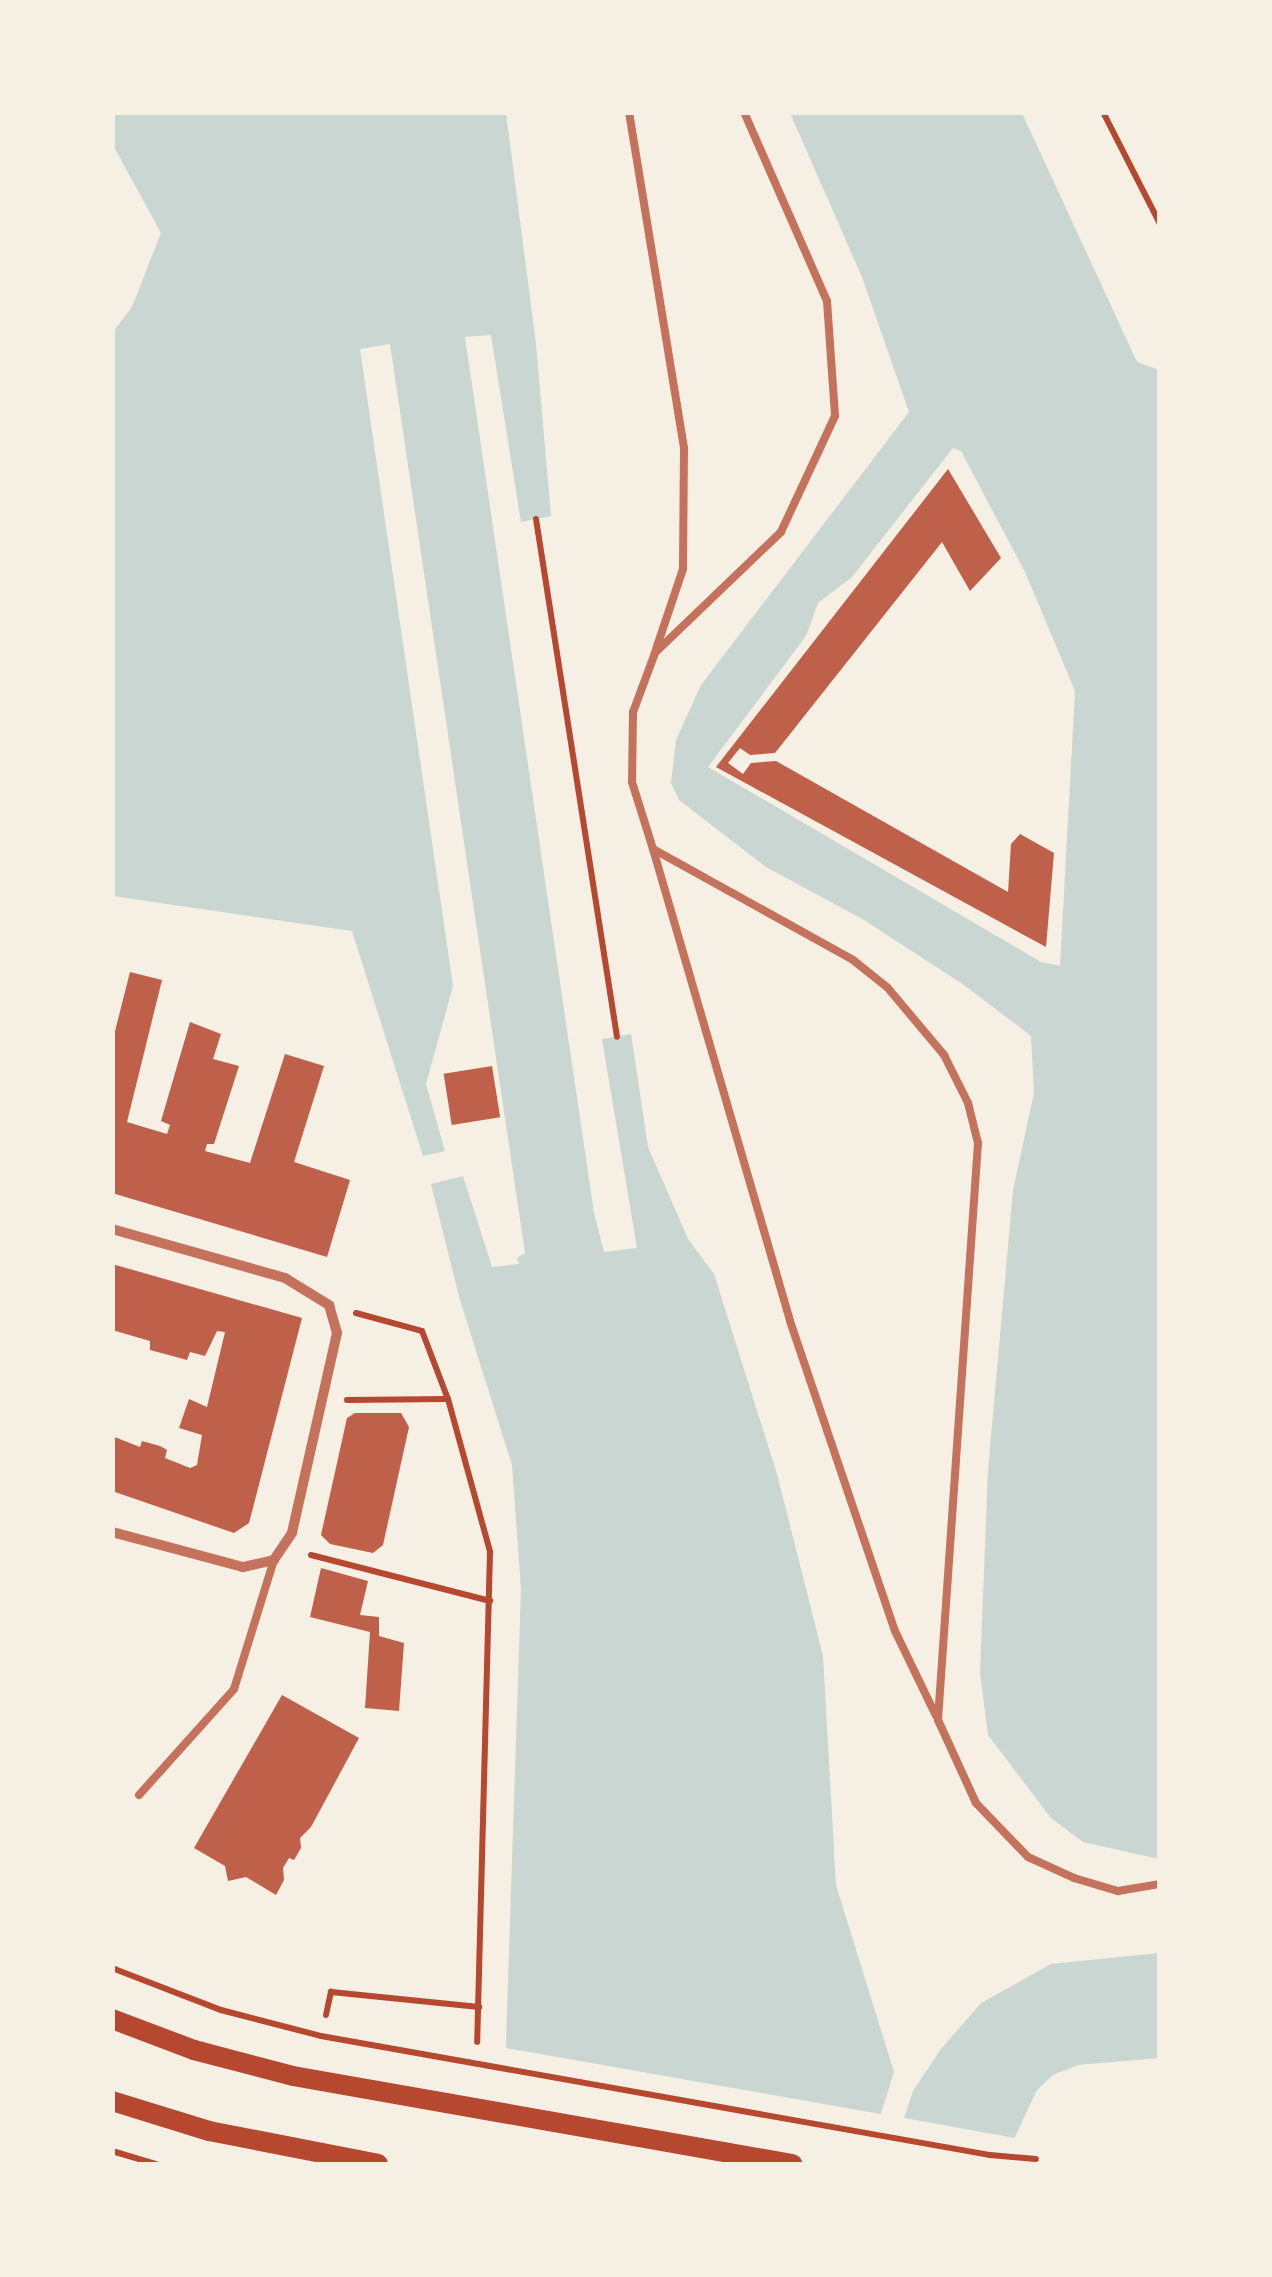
<!DOCTYPE html>
<style>
body{margin:0}
#map{position:relative;width:1272px;height:2277px;overflow:hidden;background:#f6efe4;font-family:"DejaVu Sans",sans-serif}
div>[style]{position:absolute}
.water>*{inset:0;background:#c9d6d2}
.pier>*{inset:0;background:#f6efe4}
.building>*{inset:0;background:#bf614a;transform-origin:0 0}
.path>*{height:6px;margin:-3px;padding:0 3px;transform-origin:3px;border-radius:3px;background:#b5482f}
.service>*{height:8px;margin:-4px;padding:0 4px;transform-origin:4px;border-radius:4px;background:#c5725c}
.minor>*{height:10px;margin:-5px;padding:0 5px;transform-origin:5px;border-radius:5px;background:#c5725c}
.secondary>*{height:20px;margin:-10px;padding:0 10px;transform-origin:10px;border-radius:10px;background:#b5482f}
span{translate:-50% -50%;white-space:nowrap;text-align:center;line-height:1.15;-webkit-text-stroke:8px #f6efe4;paint-order:stroke}
.frame{position:absolute;inset:0;border:115px solid #f6efe4;pointer-events:none}
</style>
<div id="map">
<div class="water">
<div style="clip-path:polygon(113px 113px,506px 113px,536px 344px,551px 516px,521px 522px,491px 335px,465px 337px,594px 1213px,604px 1252px,637px 1248px,602px 1039px,631px 1034px,648px 1147px,688px 1239px,714px 1274px,777px 1474px,823px 1656px,836px 1885px,894px 2072px,865px 2164px,502px 2164px,521px 1589px,512px 1465px,460px 1300px,431px 1184px,463px 1176px,492px 1267px,519px 1264px,517px 1258px,525px 1253px,390px 344px,360px 349px,453px 986px,426px 1084px,445px 1151px,423px 1156px,352px 931px,113px 896px,113px 332px,132px 307px,161px 233px,113px 145px)"></div>
<div style="clip-path:polygon(evenodd,790px 113px,1022px 113px,1137px 362px,1159px 370px,1159px 1859px,1083px 1842px,1051px 1818px,988px 1735px,980px 1673px,988px 1470px,1013px 1190px,1034px 1093px,1031px 1036px,964px 985px,864px 920px,766px 867px,679px 800px,671px 783px,676px 740px,701px 685px,909px 412px,862px 277px,790px 113px,953px 448px,961px 451px,1025px 572px,1075px 691px,1060px 966px,1041px 962px,708px 767px,806px 636px,818px 603px,852px 577px,953px 448px)"></div>
<div style="clip-path:polygon(1159px 1953px,1159px 2058px,1078px 2065px,1053px 2075px,1037px 2090px,1002px 2164px,889px 2164px,913px 2091px,941px 2049px,981px 2003px,1051px 1964px)"></div>
</div>
<div class="pier">
<div style="clip-path:polygon(501px 2047px,886px 2115px,870px 2164px,497px 2164px)"></div>
<div style="clip-path:polygon(899px 2117px,1015px 2138px,1004px 2164px,884px 2164px)"></div>
</div>
<div class="building">
<div style="clip-path:polygon(948px 469px,1001px 558px,970px 591px,942px 542px,775px 753px,750px 755px,740px 748px,728px 763px,743px 774px,751px 763px,776px 761px,1008px 892px,1011px 844px,1020px 834px,1054px 853px,1046px 947px,716px 767px)"></div>
<div style="clip-path:polygon(130px 972px,162px 980px,127px 1122px,167px 1134px,170px 1125px,161px 1121px,190px 1022px,221px 1034px,213px 1059px,239px 1066px,214px 1144px,207px 1144px,205px 1151px,250px 1163px,285px 1054px,324px 1066px,294px 1162px,350px 1180px,327px 1257px,112px 1193px,112px 1043px)"></div>
<div style="left:492px;top:1066px;width:52px;height:49px;rotate:81deg"></div>
<div style="clip-path:polygon(112px 1264px,302px 1318px,249px 1523px,234px 1533px,112px 1491px,112px 1436px,140px 1447px,142px 1441px,160px 1446px,167px 1450px,165px 1458px,190px 1468px,197px 1465px,202px 1435px,179px 1428px,189px 1399px,207px 1407px,225px 1332px,217px 1331px,205px 1356px,190px 1352px,187px 1360px,150px 1350px,150px 1341px,112px 1330px)"></div>
<div style="clip-path:polygon(355px 1413px,401px 1413px,409px 1427px,383px 1545px,373px 1553px,330px 1544px,321px 1535px,347px 1418px)"></div>
<div style="clip-path:polygon(321px 1568px,368px 1581px,360px 1615px,379px 1617px,379px 1636px,404px 1643px,399px 1711px,365px 1708px,370px 1632px,310px 1617px)"></div>
<div style="clip-path:polygon(282px 1695px,359px 1738px,311px 1827px,300px 1838px,301px 1848px,294px 1860px,289px 1858px,283px 1868px,284px 1880px,276px 1895px,246px 1877px,228px 1881px,225px 1866px,194px 1848px)"></div>
</div>
<div class="path">
<div style="left:1103px;top:112px;width:126px;rotate:63deg"></div>
<div style="left:536px;top:519px;width:524px;rotate:81.11deg"></div>
<div style="left:356px;top:1313px;width:68px;rotate:15.3deg"></div>
<div style="left:422px;top:1331px;width:73px;rotate:69.1deg"></div>
<div style="left:448px;top:1399px;width:159px;rotate:74.6deg"></div>
<div style="left:490px;top:1552px;width:490px;rotate:91.5deg"></div>
<div style="left:347px;top:1400px;width:101px;rotate:-0.6deg"></div>
<div style="left:311px;top:1555px;width:185px;rotate:14.4deg"></div>
<div style="left:112px;top:1968px;width:117px;rotate:21.1deg"></div>
<div style="left:221px;top:2010px;width:103px;rotate:14.6deg"></div>
<div style="left:321px;top:2036px;width:680px;rotate:10.09deg"></div>
<div style="left:990px;top:2155px;width:46px;rotate:5deg"></div>
<div style="left:326px;top:2015px;width:24px;rotate:-78deg"></div>
<div style="left:331px;top:1992px;width:149px;rotate:5.8deg"></div>
<div style="left:112px;top:2151px;width:46px;rotate:16.5deg"></div>
</div>
<div class="service">
<div style="left:629px;top:112px;width:340px;rotate:80.7deg"></div>
<div style="left:684px;top:448px;width:121px;rotate:90.5deg"></div>
<div style="left:683px;top:569px;width:84px;rotate:108.6deg"></div>
<div style="left:744px;top:112px;width:206px;rotate:66.3deg"></div>
<div style="left:827px;top:301px;width:115px;rotate:86deg"></div>
<div style="left:835px;top:416px;width:128px;rotate:115deg"></div>
<div style="left:781px;top:532px;width:175px;rotate:136.2deg"></div>
<div style="left:655px;top:653px;width:63px;rotate:110.4deg"></div>
<div style="left:633px;top:712px;width:70px;rotate:90.8deg"></div>
<div style="left:632px;top:782px;width:70px;rotate:72.6deg"></div>
<div style="left:653px;top:849px;width:229px;rotate:29deg"></div>
<div style="left:853px;top:960px;width:43px;rotate:38.5deg"></div>
<div style="left:887px;top:987px;width:89px;rotate:50deg"></div>
<div style="left:944px;top:1055px;width:54px;rotate:63.4deg"></div>
<div style="left:968px;top:1103px;width:41px;rotate:76deg"></div>
<div style="left:978px;top:1143px;width:578px;rotate:93.97deg"></div>
<div style="left:938px;top:1720px;width:91px;rotate:65.4deg"></div>
<div style="left:976px;top:1803px;width:75px;rotate:46.1deg"></div>
<div style="left:1028px;top:1857px;width:51px;rotate:24.5deg"></div>
<div style="left:1074px;top:1878px;width:46px;rotate:16.5deg"></div>
<div style="left:1118px;top:1891px;width:43px;rotate:-9.5deg"></div>
<div style="left:653px;top:849px;width:491px;rotate:73.8deg"></div>
<div style="left:790px;top:1321px;width:327px;rotate:71.3deg"></div>
<div style="left:895px;top:1631px;width:94px;rotate:64.2deg"></div>
<div style="left:139px;top:1795px;width:142px;rotate:-48.1deg"></div>
<div style="left:234px;top:1689px;width:135px;rotate:-72.8deg"></div>
</div>
<div class="minor">
<div style="left:112px;top:1229px;width:180px;rotate:15.8deg"></div>
<div style="left:285px;top:1278px;width:52px;rotate:31.5deg"></div>
<div style="left:329px;top:1305px;width:29px;rotate:74deg"></div>
<div style="left:337px;top:1333px;width:205px;rotate:102.7deg"></div>
<div style="left:292px;top:1533px;width:32px;rotate:124deg"></div>
<div style="left:274px;top:1560px;width:32px;rotate:167deg"></div>
<div style="left:243px;top:1567px;width:136px;rotate:-165deg"></div>
</div>
<div class="secondary">
<div style="left:112px;top:2019px;width:88px;rotate:20.7deg"></div>
<div style="left:194px;top:2050px;width:102px;rotate:14.7deg"></div>
<div style="left:293px;top:2076px;width:507px;rotate:10deg"></div>
<div style="left:112px;top:2101px;width:102px;rotate:17.2deg"></div>
<div style="left:209px;top:2131px;width:172px;rotate:11deg"></div>
</div>
<div class="frame"></div>
</div>
